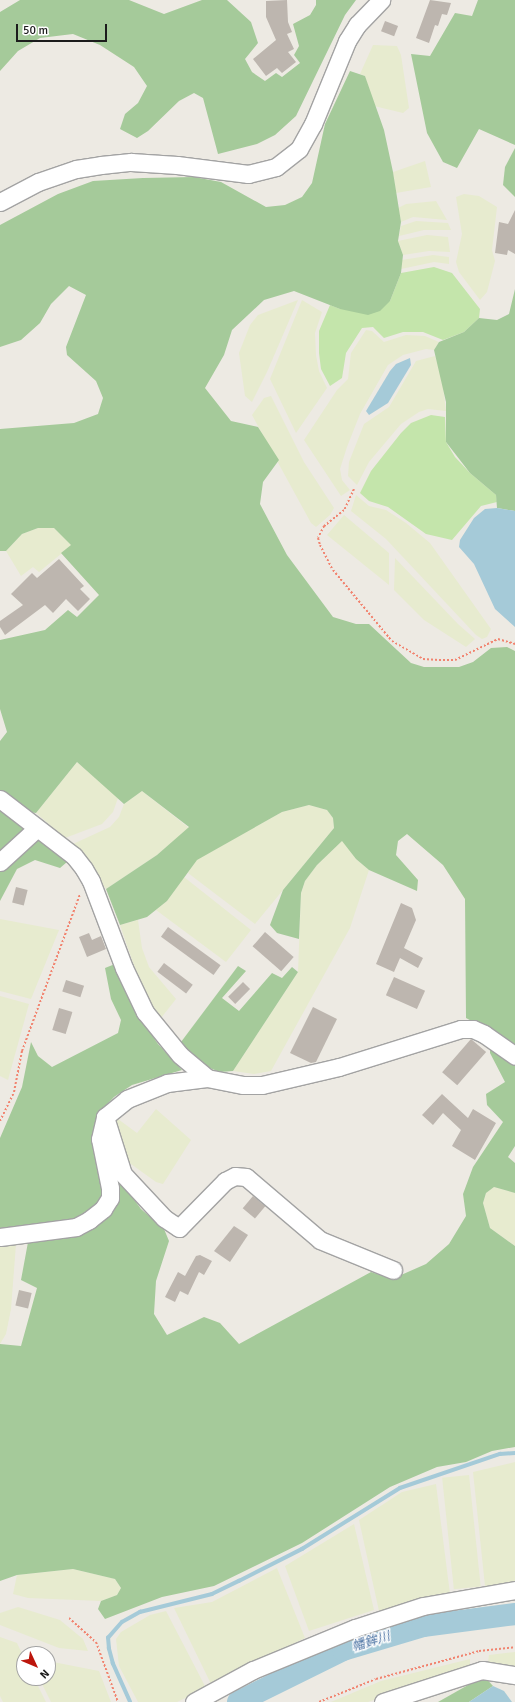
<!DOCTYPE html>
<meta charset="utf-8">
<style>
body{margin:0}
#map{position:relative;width:515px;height:1702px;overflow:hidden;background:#edeae3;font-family:Signika,"Noto Sans JP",sans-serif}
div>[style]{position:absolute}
.farmland>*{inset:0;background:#e7ebcf;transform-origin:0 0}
.grass>*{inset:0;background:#c4e5ab}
.forest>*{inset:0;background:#a5ca9a}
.water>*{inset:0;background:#a5cad8}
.stream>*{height:3.5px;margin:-1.75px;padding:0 1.75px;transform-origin:1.75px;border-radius:1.75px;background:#a5cad8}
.river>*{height:22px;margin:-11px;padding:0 11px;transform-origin:11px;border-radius:11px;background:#a5cad8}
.building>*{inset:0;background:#bdb6af;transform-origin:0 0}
.path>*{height:2px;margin-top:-1px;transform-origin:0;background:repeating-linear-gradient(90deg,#f18470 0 2px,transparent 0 4px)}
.roads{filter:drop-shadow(1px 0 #a3a3a3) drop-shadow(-1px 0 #a3a3a3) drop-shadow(0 1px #a3a3a3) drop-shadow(0 -1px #a3a3a3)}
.minor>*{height:17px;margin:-8.5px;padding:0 8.5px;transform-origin:8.5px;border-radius:8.5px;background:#fff}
span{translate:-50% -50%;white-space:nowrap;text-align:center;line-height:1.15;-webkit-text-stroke:3px #fff;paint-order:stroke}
.water-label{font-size:13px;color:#4f76a5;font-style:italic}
.north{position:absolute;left:16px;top:1646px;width:40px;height:40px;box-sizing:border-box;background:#fff;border:1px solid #a4a4a4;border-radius:50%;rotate:134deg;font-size:11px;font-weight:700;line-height:16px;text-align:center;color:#1c1c1c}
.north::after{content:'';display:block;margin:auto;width:14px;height:18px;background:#bc160c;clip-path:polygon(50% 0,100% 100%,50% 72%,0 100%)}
.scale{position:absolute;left:16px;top:24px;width:91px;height:18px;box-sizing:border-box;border:2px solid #1c1c1c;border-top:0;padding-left:5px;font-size:12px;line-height:14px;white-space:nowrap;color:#1c1c1c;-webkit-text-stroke:3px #fff;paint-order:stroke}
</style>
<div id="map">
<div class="farmland">
<div style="clip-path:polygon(373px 45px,397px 46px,401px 55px,409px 108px,403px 113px,374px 106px,365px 76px,360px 74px)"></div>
<div style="clip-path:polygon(425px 161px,431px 187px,396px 193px,393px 172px)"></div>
<div style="clip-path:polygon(464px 194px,479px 196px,497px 207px,492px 250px,495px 261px,487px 292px,480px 300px,459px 272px,456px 262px,462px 234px,456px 197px)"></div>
<div style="clip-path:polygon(436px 201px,447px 220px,413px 217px,401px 222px,398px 208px,406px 204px)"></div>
<div style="clip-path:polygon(416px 221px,448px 223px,451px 230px,424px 230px,399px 236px,401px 226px)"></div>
<div style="clip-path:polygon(427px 235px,448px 237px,450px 252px,429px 251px,403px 255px,398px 241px)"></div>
<div style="clip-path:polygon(433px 255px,449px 257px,449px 264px,434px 262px,401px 269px,402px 260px)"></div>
<div style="clip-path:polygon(298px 300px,267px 372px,252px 402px,245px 396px,239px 353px,250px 325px,258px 315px)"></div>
<div style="clip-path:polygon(302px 300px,322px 312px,315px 333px,316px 355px,319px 371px,327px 388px,296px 433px,270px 379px)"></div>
<div style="clip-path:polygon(366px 330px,372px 331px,384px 342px,406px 335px,425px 336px,439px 342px,434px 350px,426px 349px,403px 355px,388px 365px,360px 414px,347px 447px,340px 469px,342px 480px,350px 490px,341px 496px,304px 440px,337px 390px,348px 379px,351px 353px)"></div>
<div style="clip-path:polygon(435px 356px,442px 378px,446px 411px,428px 409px,419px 412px,401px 424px,369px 462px,357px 485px,348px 476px,349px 462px,364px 424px,389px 407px,416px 361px)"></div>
<div style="clip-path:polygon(271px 396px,304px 462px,334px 508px,330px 515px,316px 527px,311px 523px,252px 415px,264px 398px)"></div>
<div style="clip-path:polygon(356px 495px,369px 506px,386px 510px,406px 523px,430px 543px,491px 629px,487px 637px,482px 639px,476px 635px,386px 539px,351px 511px)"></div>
<div style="clip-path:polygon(344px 515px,389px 553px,389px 585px,327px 535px)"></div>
<div style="clip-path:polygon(38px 528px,54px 528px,72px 545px,39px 572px,33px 567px,21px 576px,6px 551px,22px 534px)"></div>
<div style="clip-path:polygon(395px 558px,458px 624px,475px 639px,466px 647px,424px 620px,394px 590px)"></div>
<div style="clip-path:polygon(77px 762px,118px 798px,113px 812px,102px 824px,65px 838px,36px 813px)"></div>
<div style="clip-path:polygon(142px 791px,189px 828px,157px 855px,106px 889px,73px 844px,110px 827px,119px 817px,124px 804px)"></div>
<div style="clip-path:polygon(309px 805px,327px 810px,333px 818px,334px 828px,255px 924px,188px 873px,196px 860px,282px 812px)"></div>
<div style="clip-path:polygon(343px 840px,356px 859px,369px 870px,350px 928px,271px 1071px,254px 1074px,233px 1071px,298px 972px,301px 893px,305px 881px,317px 865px)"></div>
<div style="clip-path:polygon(184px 877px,251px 930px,226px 962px,156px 910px,167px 901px)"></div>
<div style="clip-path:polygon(0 919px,59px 930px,31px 999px,0 991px)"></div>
<div style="clip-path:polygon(138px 920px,142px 948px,149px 967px,176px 999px,161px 1018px,153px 1011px,143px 992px,120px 925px)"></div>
<div style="clip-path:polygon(0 996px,29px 1004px,8px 1080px,0 1076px)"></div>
<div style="clip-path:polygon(156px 1109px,191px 1140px,163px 1184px,156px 1182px,124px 1159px,113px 1128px,118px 1119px,137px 1133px)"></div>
<div style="clip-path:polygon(494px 1187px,515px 1193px,515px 1246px,490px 1228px,483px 1203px,486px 1193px)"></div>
<div style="clip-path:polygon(16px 1244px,11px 1309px,6px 1334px,0 1344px,0 1245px)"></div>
<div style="clip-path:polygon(515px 1462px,515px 1583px,485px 1586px,473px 1472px)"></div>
<div style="left:469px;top:1475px;width:112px;height:27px;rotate:84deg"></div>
<div style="clip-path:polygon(436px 1484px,450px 1594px,379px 1611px,359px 1520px,402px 1492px)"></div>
<div style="clip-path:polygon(354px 1524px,374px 1610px,309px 1631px,285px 1566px)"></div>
<div style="clip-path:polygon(277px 1568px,305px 1638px,211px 1684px,174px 1608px,212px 1602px)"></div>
<div style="clip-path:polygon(73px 1569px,115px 1579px,121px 1588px,117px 1595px,101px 1601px,28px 1598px,13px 1594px,17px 1575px)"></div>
<div style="clip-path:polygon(18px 1607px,60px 1620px,83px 1639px,88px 1651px,59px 1648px,0 1625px,0 1613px)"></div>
<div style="clip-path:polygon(166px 1611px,206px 1688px,177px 1702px,138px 1702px,119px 1666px,116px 1639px,121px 1632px,150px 1615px)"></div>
<div style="clip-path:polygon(0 1637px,17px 1643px,24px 1658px,24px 1678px,34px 1678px,46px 1702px,3px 1702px,0 1696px)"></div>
<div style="clip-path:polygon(515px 1652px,515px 1666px,488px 1662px,489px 1655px)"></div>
<div style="clip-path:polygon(470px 1659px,470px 1666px,368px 1702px,331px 1702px,381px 1681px)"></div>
<div style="clip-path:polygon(48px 1661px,99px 1671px,111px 1702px,51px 1702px,39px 1678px,48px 1678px)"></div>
</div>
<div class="grass">
<div style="clip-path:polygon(434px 267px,452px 273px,480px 309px,479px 318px,464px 332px,443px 340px,423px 332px,403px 332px,384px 338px,373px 327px,362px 328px,346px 353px,342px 378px,330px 386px,321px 369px,319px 353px,319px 331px,330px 305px,340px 309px,390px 301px,401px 273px)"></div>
<div style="clip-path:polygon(431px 415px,445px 417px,446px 442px,455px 457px,470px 473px,496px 495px,497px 502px,481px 506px,452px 540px,426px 534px,388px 507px,369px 501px,360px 493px,371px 471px,401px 433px,411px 423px)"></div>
</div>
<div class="forest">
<div style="clip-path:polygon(20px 0,129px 0,164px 14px,202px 0,227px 0,251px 22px,258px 43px,245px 59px,252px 72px,265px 81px,276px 73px,282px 77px,300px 63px,294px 55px,299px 46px,293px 24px,310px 15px,316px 5px,316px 0,356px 0,345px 15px,296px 116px,275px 135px,257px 144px,218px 154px,203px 98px,194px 93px,179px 101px,148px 131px,137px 138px,120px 129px,125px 114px,138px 103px,147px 86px,134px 67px,100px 45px,73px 34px,40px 38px,18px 51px,0 71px,0 12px)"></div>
<div style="clip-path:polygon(478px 0,515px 0,515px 145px,479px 129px,457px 168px,443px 162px,427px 133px,411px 54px,430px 56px,455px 13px,472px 16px)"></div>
<div style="clip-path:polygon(350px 71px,365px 76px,384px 130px,393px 172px,401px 222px,398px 241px,403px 255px,401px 273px,390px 301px,380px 311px,368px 315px,340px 309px,294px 291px,264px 300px,232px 330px,224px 355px,205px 388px,231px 421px,258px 427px,279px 460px,263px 482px,260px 504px,287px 555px,333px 617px,356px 624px,369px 624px,411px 663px,424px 667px,459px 667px,473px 662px,491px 648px,507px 647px,515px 651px,515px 1146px,508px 1157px,515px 1163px,515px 1193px,494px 1187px,486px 1193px,483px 1203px,490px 1228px,515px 1246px,515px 1447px,492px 1451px,466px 1462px,437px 1467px,390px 1487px,302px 1543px,214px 1586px,162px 1597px,105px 1619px,98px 1609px,101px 1601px,117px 1595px,121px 1588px,115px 1579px,73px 1569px,17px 1575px,0 1581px,0 1344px,21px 1346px,37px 1288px,21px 1280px,31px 1226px,0 1228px,0 1138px,22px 1087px,31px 1042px,38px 1056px,52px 1067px,118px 1033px,121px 1020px,111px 999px,105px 968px,115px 964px,132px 1005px,158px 1044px,182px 1070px,132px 1085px,114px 1097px,98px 1114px,124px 1186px,141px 1209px,164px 1229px,169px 1241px,156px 1281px,154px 1314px,167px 1335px,204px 1317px,220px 1323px,239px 1344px,371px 1272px,392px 1279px,426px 1264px,449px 1244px,466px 1216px,463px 1194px,473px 1167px,503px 1122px,487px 1105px,486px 1094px,505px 1082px,490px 1053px,490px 1031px,466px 1018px,465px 899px,443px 865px,407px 834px,398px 841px,396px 855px,418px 880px,417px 891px,369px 870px,356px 859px,342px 841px,317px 865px,305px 881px,301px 893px,299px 939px,277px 933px,270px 925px,283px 890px,334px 828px,333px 818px,327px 810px,309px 805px,282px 812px,197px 860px,167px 901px,147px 917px,120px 925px,106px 889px,157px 855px,189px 827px,142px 791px,124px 804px,77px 762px,36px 813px,22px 811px,0 792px,0 741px,7px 732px,0 709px,0 640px,45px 630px,68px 610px,77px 617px,99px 595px,61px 553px,71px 545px,54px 528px,38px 528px,22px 534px,6px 551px,0 551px,0 429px,74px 423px,98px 414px,103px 398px,96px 381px,67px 355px,66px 347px,86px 295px,69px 286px,51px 304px,40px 323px,21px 340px,0 347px,0 225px,58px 194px,93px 181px,143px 178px,194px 177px,221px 182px,266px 207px,285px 205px,302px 197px,312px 183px,325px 124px)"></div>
<div style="clip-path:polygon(515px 148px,515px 197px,503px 185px,505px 167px)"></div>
<div style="clip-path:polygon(515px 289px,515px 511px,497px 508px,496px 495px,470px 473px,446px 442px,446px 402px,434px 350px,439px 342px,464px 332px,479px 318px,497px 320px,509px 314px)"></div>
<div style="clip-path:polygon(0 809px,64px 854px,67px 862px,60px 868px,35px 860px,17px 869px,0 901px)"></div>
<div style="clip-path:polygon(238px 966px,246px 971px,222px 998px,239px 1011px,272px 973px,282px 978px,292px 967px,298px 972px,233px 1071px,220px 1072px,207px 1067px,194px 1058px,181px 1042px)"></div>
<div style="clip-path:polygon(484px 1676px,493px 1686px,469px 1702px,438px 1702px)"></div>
</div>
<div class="water">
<div style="clip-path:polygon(410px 358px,411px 365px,388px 403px,369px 415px,366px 411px,390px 371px,396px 364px)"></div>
<div style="clip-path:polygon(497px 508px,515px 511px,515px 627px,495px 609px,474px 564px,459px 547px,460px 540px,474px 518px,485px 509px)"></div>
<div style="clip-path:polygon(493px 1686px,504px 1691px,512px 1702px,469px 1702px)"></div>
</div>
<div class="stream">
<div style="left:130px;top:1702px;width:42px;rotate:-114.1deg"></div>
<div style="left:113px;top:1664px;width:16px;rotate:-105deg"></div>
<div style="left:109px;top:1649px;width:11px;rotate:-95deg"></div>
<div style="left:108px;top:1638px;width:21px;rotate:-49deg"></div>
<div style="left:122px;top:1622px;width:21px;rotate:-29deg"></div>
<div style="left:140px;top:1612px;width:74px;rotate:-14deg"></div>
<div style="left:212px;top:1594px;width:30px;rotate:-26deg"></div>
<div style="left:239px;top:1581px;width:71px;rotate:-26.9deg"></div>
<div style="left:302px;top:1549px;width:115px;rotate:-31.9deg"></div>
<div style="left:400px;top:1488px;width:106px;rotate:-18.8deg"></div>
<div style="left:500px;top:1454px;width:15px;rotate:-4deg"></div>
</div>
<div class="river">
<div style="left:238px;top:1702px;width:117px;rotate:-26.3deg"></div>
<div style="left:343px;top:1650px;width:84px;rotate:-16.7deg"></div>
<div style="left:423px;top:1626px;width:93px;rotate:-7.4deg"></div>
</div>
<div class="building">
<div style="clip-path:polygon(287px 0,288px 22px,292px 32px,287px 34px,294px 49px,288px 52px,296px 62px,282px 73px,277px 68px,266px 76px,253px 59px,276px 40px,266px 17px,266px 1px)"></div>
<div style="clip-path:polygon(430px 0,451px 3px,447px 15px,442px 14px,438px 26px,435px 25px,429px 43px,416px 38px)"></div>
<div style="left:385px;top:21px;width:14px;height:11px;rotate:21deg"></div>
<div style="clip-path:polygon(515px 210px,515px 254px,508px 250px,507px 255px,495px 253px,499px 222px,508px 224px)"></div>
<div style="clip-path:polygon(59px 559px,84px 586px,80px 589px,90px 599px,78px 611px,66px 599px,53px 613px,45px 605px,5px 635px,0 627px,0 621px,23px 605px,11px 594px,32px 573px,37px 578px)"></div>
<div style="left:16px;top:887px;width:12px;height:16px;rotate:14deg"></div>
<div style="clip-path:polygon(401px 903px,412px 908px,416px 920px,404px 948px,423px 958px,418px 968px,400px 958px,394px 972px,376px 964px)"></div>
<div style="left:168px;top:927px;width:65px;height:12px;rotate:36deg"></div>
<div style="left:265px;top:932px;width:38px;height:19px;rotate:41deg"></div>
<div style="clip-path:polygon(89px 933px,92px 940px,101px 936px,106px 949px,87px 957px,79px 937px)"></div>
<div style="left:164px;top:963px;width:36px;height:11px;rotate:37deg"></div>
<div style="left:394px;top:977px;width:34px;height:20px;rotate:24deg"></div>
<div style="left:66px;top:980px;width:19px;height:12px;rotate:18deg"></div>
<div style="left:243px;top:982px;width:10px;height:21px;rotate:45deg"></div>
<div style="clip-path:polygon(313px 1007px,337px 1019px,316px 1062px,311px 1063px,290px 1053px)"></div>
<div style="left:59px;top:1008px;width:14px;height:23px;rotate:17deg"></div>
<div style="left:471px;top:1039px;width:20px;height:44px;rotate:41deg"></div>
<div style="clip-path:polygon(442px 1094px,468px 1118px,473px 1109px,496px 1123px,475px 1160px,452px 1146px,461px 1130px,443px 1113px,433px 1125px,422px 1115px)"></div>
<div style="left:253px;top:1196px;width:16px;height:16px;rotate:40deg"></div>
<div style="clip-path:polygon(234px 1226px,248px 1235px,230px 1262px,214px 1251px)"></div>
<div style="clip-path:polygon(200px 1255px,212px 1261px,204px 1275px,199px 1272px,188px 1295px,180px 1291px,175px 1302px,165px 1297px,178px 1272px,185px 1276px,196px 1256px)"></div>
<div style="left:19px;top:1290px;width:13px;height:16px;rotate:13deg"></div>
</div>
<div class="path">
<div style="left:354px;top:489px;width:23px;rotate:115deg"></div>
<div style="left:344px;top:510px;width:26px;rotate:141deg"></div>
<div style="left:324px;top:526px;width:13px;rotate:117deg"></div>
<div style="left:318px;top:538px;width:7px;rotate:74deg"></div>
<div style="left:320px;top:545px;width:28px;rotate:63deg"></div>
<div style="left:333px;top:570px;width:92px;rotate:50.3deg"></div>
<div style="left:392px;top:641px;width:36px;rotate:30deg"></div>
<div style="left:423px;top:659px;width:16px;rotate:4deg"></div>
<div style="left:439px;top:660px;width:16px"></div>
<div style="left:455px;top:660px;width:48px;rotate:-26deg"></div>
<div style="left:498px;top:639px;width:18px;rotate:16deg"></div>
<div style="left:0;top:1121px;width:32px;rotate:-64deg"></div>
<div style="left:14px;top:1092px;width:42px;rotate:-79deg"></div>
<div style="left:22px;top:1051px;width:167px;rotate:-69.7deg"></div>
<div style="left:69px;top:1618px;width:36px;rotate:42deg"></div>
<div style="left:96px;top:1642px;width:64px;rotate:69.9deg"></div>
<div style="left:319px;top:1702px;width:61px;rotate:-22deg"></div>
<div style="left:376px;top:1679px;width:107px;rotate:-15.2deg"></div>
<div style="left:479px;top:1651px;width:36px;rotate:-6deg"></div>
</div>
<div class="roads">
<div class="minor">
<div style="left:0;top:202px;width:43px;rotate:-27.8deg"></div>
<div style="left:38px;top:182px;width:40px;rotate:-18.9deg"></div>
<div style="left:76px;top:169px;width:25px;rotate:-9deg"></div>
<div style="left:101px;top:165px;width:30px;rotate:-6deg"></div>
<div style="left:131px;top:162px;width:46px;rotate:3.7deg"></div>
<div style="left:177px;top:165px;width:72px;rotate:7.2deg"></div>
<div style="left:248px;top:174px;width:29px;rotate:-14deg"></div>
<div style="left:276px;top:167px;width:29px;rotate:-38deg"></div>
<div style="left:299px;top:149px;width:29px;rotate:-61deg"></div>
<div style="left:313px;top:124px;width:90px;rotate:-67.7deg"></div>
<div style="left:347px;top:41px;width:19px;rotate:-58deg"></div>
<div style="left:357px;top:25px;width:35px;rotate:-46deg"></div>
<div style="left:0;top:799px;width:93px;rotate:37.6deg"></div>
<div style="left:74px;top:856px;width:16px;rotate:52deg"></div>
<div style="left:84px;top:869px;width:14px;rotate:60deg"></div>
<div style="left:91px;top:881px;width:93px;rotate:69.2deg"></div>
<div style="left:124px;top:968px;width:49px;rotate:64.5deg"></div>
<div style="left:145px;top:1012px;width:55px;rotate:50.9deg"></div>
<div style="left:180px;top:1055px;width:35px;rotate:40deg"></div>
<div style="left:207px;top:1078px;width:37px;rotate:11deg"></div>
<div style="left:243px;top:1085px;width:19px"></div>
<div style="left:262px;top:1085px;width:79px;rotate:-13.2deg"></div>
<div style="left:339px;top:1067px;width:128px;rotate:-17.3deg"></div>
<div style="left:461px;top:1029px;width:12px"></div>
<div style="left:473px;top:1029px;width:12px;rotate:24deg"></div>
<div style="left:484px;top:1034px;width:38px;rotate:35deg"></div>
<div style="left:0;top:862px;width:50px;rotate:-42.6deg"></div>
<div style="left:105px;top:1117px;width:60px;rotate:72.5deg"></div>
<div style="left:123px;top:1174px;width:60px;rotate:47deg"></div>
<div style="left:164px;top:1218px;width:18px;rotate:34deg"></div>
<div style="left:179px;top:1228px;width:66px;rotate:-45.6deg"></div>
<div style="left:225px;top:1181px;width:11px;rotate:-27deg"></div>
<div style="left:235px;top:1176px;width:11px;rotate:5deg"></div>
<div style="left:246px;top:1177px;width:97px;rotate:40.4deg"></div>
<div style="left:320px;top:1240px;width:79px;rotate:22.3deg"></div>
<div style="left:0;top:1237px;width:77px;rotate:-7.5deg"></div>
<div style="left:76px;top:1227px;width:15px;rotate:-28deg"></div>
<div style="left:89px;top:1220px;width:18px;rotate:-38deg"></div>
<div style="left:103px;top:1209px;width:13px;rotate:-58deg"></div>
<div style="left:110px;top:1198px;width:10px;rotate:-90deg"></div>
<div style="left:110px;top:1188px;width:50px;rotate:-101.5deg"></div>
<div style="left:100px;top:1139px;width:23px;rotate:-77deg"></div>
<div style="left:105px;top:1117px;width:28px;rotate:-39deg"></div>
<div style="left:127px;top:1099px;width:43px;rotate:-21.8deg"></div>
<div style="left:167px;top:1083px;width:40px;rotate:-7.1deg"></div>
<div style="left:194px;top:1702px;width:67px;rotate:-28.5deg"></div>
<div style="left:253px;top:1670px;width:110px;rotate:-22.4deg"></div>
<div style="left:355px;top:1628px;width:71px;rotate:-17.9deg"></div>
<div style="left:423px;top:1606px;width:93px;rotate:-9.9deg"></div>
<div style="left:383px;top:1702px;width:104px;rotate:-17.9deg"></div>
<div style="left:482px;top:1670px;width:33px;rotate:9deg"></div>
</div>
</div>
<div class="water-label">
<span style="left:371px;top:1642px;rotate:-17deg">幡鉾川</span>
</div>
<div class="north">N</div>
<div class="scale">50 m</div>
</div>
